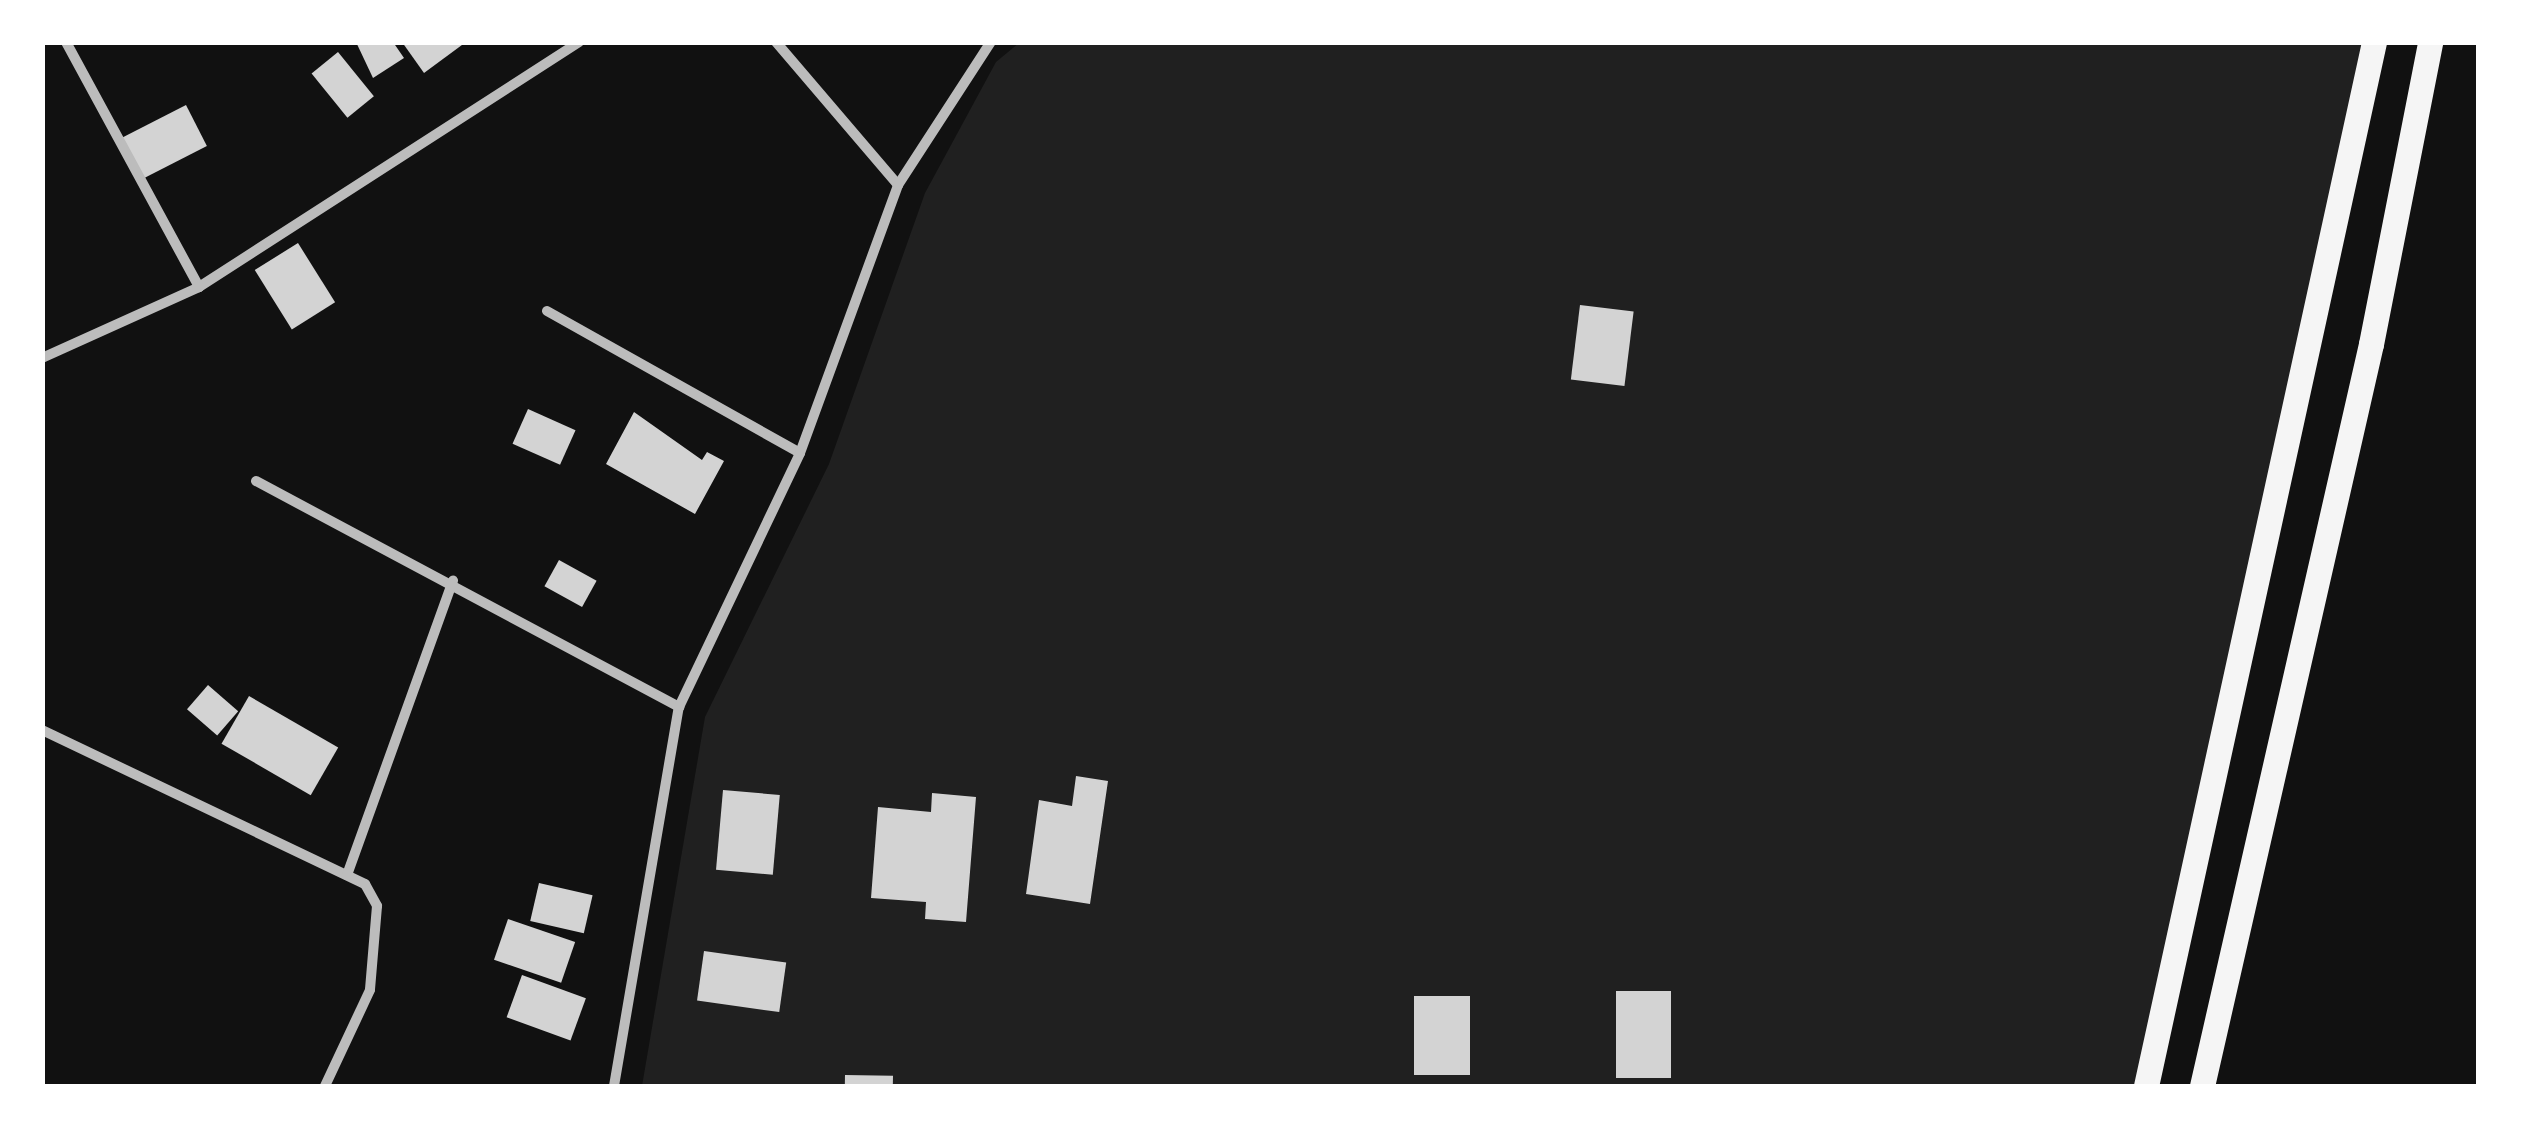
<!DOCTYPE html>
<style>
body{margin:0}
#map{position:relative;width:2521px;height:1129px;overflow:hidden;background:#111;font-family:"Source Sans 3",sans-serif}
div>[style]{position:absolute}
.green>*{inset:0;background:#202020}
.building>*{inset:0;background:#d3d3d3;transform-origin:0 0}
.minor>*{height:10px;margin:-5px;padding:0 5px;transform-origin:5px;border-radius:5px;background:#bcbcbc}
.primary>*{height:25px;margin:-12.5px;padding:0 12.5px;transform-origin:12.5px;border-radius:12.5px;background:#f5f5f5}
span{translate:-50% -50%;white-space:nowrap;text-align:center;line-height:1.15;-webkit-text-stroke:10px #fff;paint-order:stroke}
.frame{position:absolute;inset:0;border:45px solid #fff;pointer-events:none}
</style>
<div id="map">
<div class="green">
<div style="clip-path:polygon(1019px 43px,2379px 43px,2135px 1086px,642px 1086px,705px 717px,829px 464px,925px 193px,996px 62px)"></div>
</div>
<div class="building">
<div style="clip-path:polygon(356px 42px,393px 42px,404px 58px,373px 78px)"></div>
<div style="clip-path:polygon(402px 42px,466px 42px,424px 73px)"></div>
<div style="left:338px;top:52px;width:57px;height:34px;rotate:51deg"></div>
<div style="left:186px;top:105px;width:46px;height:73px;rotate:63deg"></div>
<div style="left:298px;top:243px;width:70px;height:51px;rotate:58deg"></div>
<div style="left:1580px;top:305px;width:54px;height:75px;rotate:7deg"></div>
<div style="left:528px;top:409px;width:52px;height:38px;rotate:24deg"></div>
<div style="clip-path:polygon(634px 412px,702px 460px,707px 452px,724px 461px,695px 514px,606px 464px)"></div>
<div style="left:559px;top:560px;width:43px;height:30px;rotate:29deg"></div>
<div style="left:208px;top:685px;width:40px;height:32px;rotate:41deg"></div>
<div style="left:249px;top:696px;width:103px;height:55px;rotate:30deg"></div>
<div style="clip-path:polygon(1076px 776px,1108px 781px,1090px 904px,1026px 894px,1039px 800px,1072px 806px)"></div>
<div style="left:723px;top:790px;width:57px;height:80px;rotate:5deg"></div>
<div style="clip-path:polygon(932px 793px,976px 797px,966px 922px,925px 919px,926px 902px,871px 898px,878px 807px,931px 812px)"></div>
<div style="left:539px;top:883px;width:55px;height:39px;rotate:13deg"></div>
<div style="left:508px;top:919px;width:71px;height:43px;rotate:19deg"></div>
<div style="left:704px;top:951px;width:83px;height:50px;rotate:8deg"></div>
<div style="left:522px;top:975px;width:68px;height:45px;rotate:20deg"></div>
<div style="left:1616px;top:991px;width:55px;height:87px"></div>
<div style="left:1414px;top:996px;width:56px;height:79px"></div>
<div style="left:845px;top:1075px;width:48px;height:11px;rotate:1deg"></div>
</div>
<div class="minor">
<div style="left:66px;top:42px;width:279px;rotate:61.5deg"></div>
<div style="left:199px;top:287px;width:452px;rotate:-32.8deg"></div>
<div style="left:776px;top:42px;width:188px;rotate:49.5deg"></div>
<div style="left:547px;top:311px;width:290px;rotate:29.3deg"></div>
<div style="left:42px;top:358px;width:172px;rotate:-24.3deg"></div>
<div style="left:256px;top:481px;width:480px;rotate:28.1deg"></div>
<div style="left:42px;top:730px;width:358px;rotate:25.5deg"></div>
<div style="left:365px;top:884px;width:25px;rotate:61deg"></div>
<div style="left:377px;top:906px;width:84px;rotate:94.8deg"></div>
<div style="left:370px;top:990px;width:106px;rotate:115.1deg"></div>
<div style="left:347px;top:875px;width:313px;rotate:-70.2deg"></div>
<div style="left:614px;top:1086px;width:385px;rotate:-80.3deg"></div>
<div style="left:679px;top:707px;width:281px;rotate:-64.5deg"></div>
<div style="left:800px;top:453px;width:285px;rotate:-69.9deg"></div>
<div style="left:898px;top:185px;width:171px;rotate:-57deg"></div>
</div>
<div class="primary">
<div style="left:2146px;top:1086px;width:1069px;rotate:-77.68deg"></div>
<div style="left:2202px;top:1086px;width:761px;rotate:-77.17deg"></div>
<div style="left:2371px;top:344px;width:308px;rotate:-78.9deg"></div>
</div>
<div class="frame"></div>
</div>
